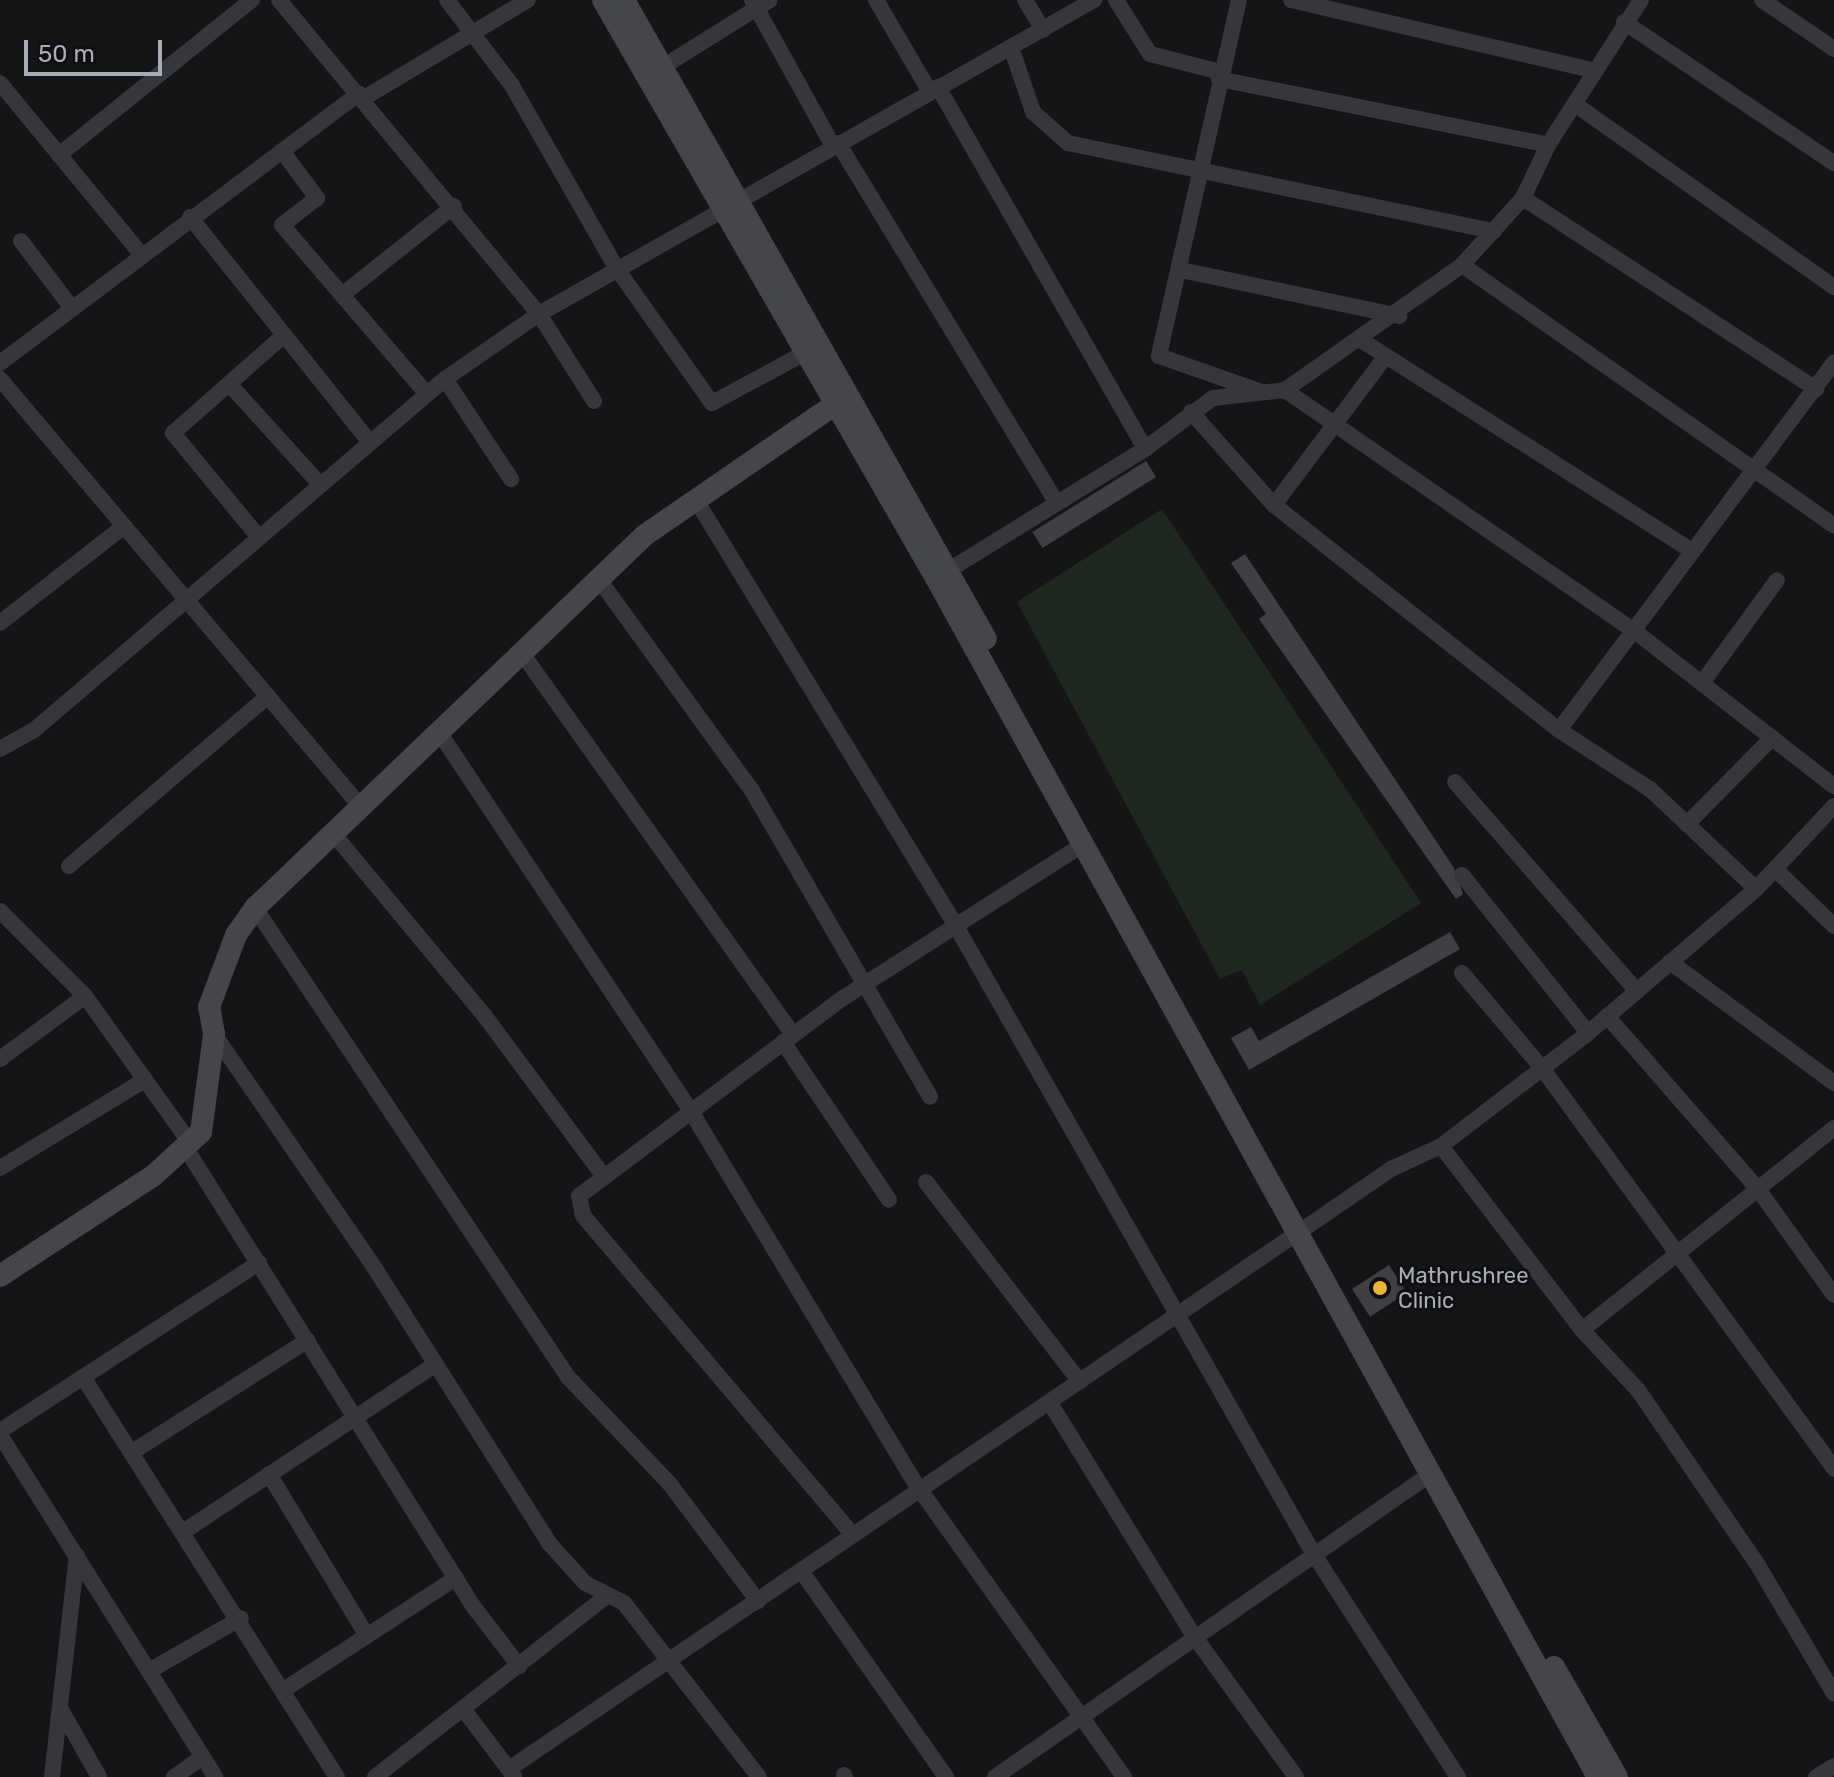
<!DOCTYPE html>
<style>
body{margin:0}
#map{position:relative;width:1834px;height:1777px;overflow:hidden;background:#151517;font-family:Rubik,sans-serif}
div>[style]{position:absolute}
.green>*{inset:0;background:#1f2721}
.building>*{inset:0;background:#3f4044;transform-origin:0 0}
.street>*{height:16px;margin:-8px;padding:0 8px;transform-origin:8px;border-radius:8px;background:#36373c}
.secondary>*{height:22px;margin:-11px;padding:0 11px;transform-origin:11px;border-radius:11px;background:#44464c}
.dots>*{width:22px;height:22px;translate:-50% -50%;box-sizing:border-box;border:4px solid #101012;border-radius:50%}
span{translate:-50% -50%;white-space:nowrap;text-align:center;line-height:1.15;-webkit-text-stroke:6px #101012;paint-order:stroke}
.poi-label{font-size:22px;color:#a8acb6}
.left{translate:0 -50%;text-align:left}
.scale{position:absolute;left:24px;top:40px;width:138px;height:36px;box-sizing:border-box;border:4px solid #a8acb6;border-top:0;padding-left:10px;font-size:24px;line-height:28px;white-space:nowrap;color:#a8acb6;-webkit-text-stroke:6px #101012;paint-order:stroke}
</style>
<div id="map">
<div class="green">
<div style="clip-path:polygon(1162px 509px,1421px 903px,1260px 1005px,1242px 970px,1220px 979px,1017px 602px)"></div>
</div>
<div class="building">
<div style="left:1146px;top:461px;width:19px;height:134px;rotate:58deg"></div>
<div style="clip-path:polygon(1245px 554px,1454px 868px,1463px 894px,1456px 899px,1259px 619px,1266px 614px,1231px 563px)"></div>
<div style="clip-path:polygon(1450px 932px,1460px 949px,1249px 1070px,1231px 1038px,1251px 1027px,1259px 1041px)"></div>
<div style="left:1389px;top:1265px;width:33px;height:44px;rotate:57deg"></div>
</div>
<div class="street">
<div style="left:279px;top:0;width:408px;rotate:50.4deg"></div>
<div style="left:539px;top:314px;width:103px;rotate:57.7deg"></div>
<div style="left:447px;top:0;width:106px;rotate:52.7deg"></div>
<div style="left:511px;top:84px;width:213px;rotate:60.2deg"></div>
<div style="left:617px;top:269px;width:164px;rotate:54.7deg"></div>
<div style="left:712px;top:403px;width:106px;rotate:-28.3deg"></div>
<div style="left:752px;top:0;width:167px;rotate:61deg"></div>
<div style="left:876px;top:0;width:107px;rotate:59.6deg"></div>
<div style="left:1025px;top:0;width:35px;rotate:59deg"></div>
<div style="left:1116px;top:0;width:64px;rotate:57.8deg"></div>
<div style="left:1150px;top:54px;width:73px;rotate:14.2deg"></div>
<div style="left:1239px;top:0;width:365px;rotate:102.7deg"></div>
<div style="left:1159px;top:356px;width:106px;rotate:19.3deg"></div>
<div style="left:1291px;top:0;width:310px;rotate:13.1deg"></div>
<div style="left:1762px;top:0;width:87px;rotate:34.2deg"></div>
<div style="left:1624px;top:22px;width:253px;rotate:33.9deg"></div>
<div style="left:1011px;top:47px;width:69px;rotate:71.3deg"></div>
<div style="left:1033px;top:112px;width:47px;rotate:41.5deg"></div>
<div style="left:1068px;top:143px;width:435px;rotate:11.7deg"></div>
<div style="left:661px;top:68px;width:128px;rotate:-32deg"></div>
<div style="left:1219px;top:79px;width:336px;rotate:11.3deg"></div>
<div style="left:0;top:83px;width:220px;rotate:50.5deg"></div>
<div style="left:938px;top:87px;width:417px;rotate:60.2deg"></div>
<div style="left:364px;top:98px;width:191px;rotate:-30.9deg"></div>
<div style="left:1576px;top:105px;width:316px;rotate:35.2deg"></div>
<div style="left:838px;top:143px;width:419px;rotate:58.7deg"></div>
<div style="left:282px;top:151px;width:59px;rotate:53.3deg"></div>
<div style="left:317px;top:198px;width:44px;rotate:142.4deg"></div>
<div style="left:282px;top:225px;width:220px;rotate:49.4deg"></div>
<div style="left:59px;top:155px;width:248px;rotate:-38.8deg"></div>
<div style="left:1523px;top:198px;width:350px;rotate:33.1deg"></div>
<div style="left:190px;top:217px;width:285px;rotate:51.4deg"></div>
<div style="left:21px;top:241px;width:83px;rotate:52.9deg"></div>
<div style="left:1462px;top:265px;width:454px;rotate:35deg"></div>
<div style="left:1181px;top:270px;width:223px;rotate:11.9deg"></div>
<div style="left:342px;top:295px;width:143px;rotate:-38.5deg"></div>
<div style="left:1361px;top:340px;width:393px;rotate:32.5deg"></div>
<div style="left:0;top:363px;width:449px;rotate:-36.9deg"></div>
<div style="left:0;top:379px;width:561px;rotate:49.84deg"></div>
<div style="left:445px;top:379px;width:120px;rotate:56.6deg"></div>
<div style="left:231px;top:386px;width:130px;rotate:47.8deg"></div>
<div style="left:1285px;top:390px;width:421px;rotate:34.6deg"></div>
<div style="left:1632px;top:629px;width:256px;rotate:37.9deg"></div>
<div style="left:1191px;top:412px;width:125px;rotate:48.3deg"></div>
<div style="left:1274px;top:505px;width:363px;rotate:38.3deg"></div>
<div style="left:1559px;top:730px;width:110px;rotate:33.1deg"></div>
<div style="left:1651px;top:790px;width:144px;rotate:43.3deg"></div>
<div style="left:696px;top:500px;width:499px;rotate:58.6deg"></div>
<div style="left:956px;top:926px;width:722px;rotate:60.34deg"></div>
<div style="left:1313px;top:1553px;width:267px;rotate:57.1deg"></div>
<div style="left:1274px;top:505px;width:186px;rotate:-53.1deg"></div>
<div style="left:257px;top:535px;width:132px;rotate:-129.5deg"></div>
<div style="left:173px;top:433px;width:147px;rotate:-41.4deg"></div>
<div style="left:949px;top:570px;width:230px;rotate:-31.7deg"></div>
<div style="left:1145px;top:449px;width:85px;rotate:-36.9deg"></div>
<div style="left:1213px;top:398px;width:72px;rotate:-6.3deg"></div>
<div style="left:1285px;top:390px;width:217px;rotate:-35.2deg"></div>
<div style="left:1462px;top:265px;width:91px;rotate:-47.7deg"></div>
<div style="left:1523px;top:198px;width:59px;rotate:-64.7deg"></div>
<div style="left:1548px;top:145px;width:172px;rotate:-57.3deg"></div>
<div style="left:598px;top:578px;width:261px;rotate:54.1deg"></div>
<div style="left:751px;top:789px;width:356px;rotate:59.8deg"></div>
<div style="left:0;top:623px;width:157px;rotate:-38deg"></div>
<div style="left:524px;top:656px;width:465px;rotate:54.6deg"></div>
<div style="left:1702px;top:683px;width:127px;rotate:-53.9deg"></div>
<div style="left:1559px;top:730px;width:459px;rotate:-53.2deg"></div>
<div style="left:439px;top:732px;width:463px;rotate:56.4deg"></div>
<div style="left:695px;top:1118px;width:431px;rotate:58.9deg"></div>
<div style="left:918px;top:1487px;width:356px;rotate:54.6deg"></div>
<div style="left:0;top:749px;width:38px;rotate:-29deg"></div>
<div style="left:33px;top:731px;width:542px;rotate:-40.51deg"></div>
<div style="left:445px;top:379px;width:114px;rotate:-34.7deg"></div>
<div style="left:539px;top:314px;width:638px;rotate:-29.5deg"></div>
<div style="left:1455px;top:782px;width:277px;rotate:49deg"></div>
<div style="left:1687px;top:824px;width:121px;rotate:-45.3deg"></div>
<div style="left:332px;top:832px;width:238px;rotate:50.3deg"></div>
<div style="left:484px;top:1015px;width:198px;rotate:53.4deg"></div>
<div style="left:69px;top:866px;width:262px;rotate:-40.5deg"></div>
<div style="left:1775px;top:869px;width:82px;rotate:44deg"></div>
<div style="left:1462px;top:875px;width:202px;rotate:51.4deg"></div>
<div style="left:255px;top:908px;width:564px;rotate:56.28deg"></div>
<div style="left:568px;top:1377px;width:146px;rotate:46.4deg"></div>
<div style="left:669px;top:1483px;width:148px;rotate:53deg"></div>
<div style="left:0;top:911px;width:120px;rotate:45deg"></div>
<div style="left:85px;top:996px;width:182px;rotate:54.4deg"></div>
<div style="left:1670px;top:962px;width:204px;rotate:36.4deg"></div>
<div style="left:1462px;top:973px;width:124px;rotate:49.9deg"></div>
<div style="left:1542px;top:1068px;width:496px;rotate:53.9deg"></div>
<div style="left:1607px;top:1016px;width:230px;rotate:48.9deg"></div>
<div style="left:1758px;top:1189px;width:130px;rotate:54.4deg"></div>
<div style="left:214px;top:1034px;width:283px;rotate:55.5deg"></div>
<div style="left:374px;top:1267px;width:327px;rotate:57.6deg"></div>
<div style="left:549px;top:1543px;width:54px;rotate:48deg"></div>
<div style="left:585px;top:1583px;width:44px;rotate:27.1deg"></div>
<div style="left:624px;top:1603px;width:220px;rotate:52.2deg"></div>
<div style="left:783px;top:1042px;width:190px;rotate:56.1deg"></div>
<div style="left:0;top:1059px;width:106px;rotate:-36.5deg"></div>
<div style="left:1441px;top:1146px;width:232px;rotate:52.5deg"></div>
<div style="left:1582px;top:1330px;width:82px;rotate:47deg"></div>
<div style="left:1638px;top:1390px;width:214px;rotate:55.6deg"></div>
<div style="left:1759px;top:1567px;width:147px;rotate:59.4deg"></div>
<div style="left:187px;top:1150px;width:538px;rotate:57.9deg"></div>
<div style="left:473px;top:1606px;width:76px;rotate:52.5deg"></div>
<div style="left:0;top:1168px;width:170px;rotate:-31.3deg"></div>
<div style="left:926px;top:1182px;width:252px;rotate:52.4deg"></div>
<div style="left:1308px;top:1226px;width:101px;rotate:-34.5deg"></div>
<div style="left:1391px;top:1169px;width:55px;rotate:-24.7deg"></div>
<div style="left:1441px;top:1146px;width:185px;rotate:-37.5deg"></div>
<div style="left:1588px;top:1033px;width:221px;rotate:-40.6deg"></div>
<div style="left:1756px;top:889px;width:114px;rotate:-46.8deg"></div>
<div style="left:1582px;top:1330px;width:323px;rotate:-38.7deg"></div>
<div style="left:83px;top:1377px;width:474px;rotate:57.6deg"></div>
<div style="left:1050px;top:1403px;width:274px;rotate:58.3deg"></div>
<div style="left:1194px;top:1636px;width:174px;rotate:54.1deg"></div>
<div style="left:0;top:1431px;width:309px;rotate:-33deg"></div>
<div style="left:0;top:1435px;width:404px;rotate:57.8deg"></div>
<div style="left:134px;top:1451px;width:206px;rotate:-32.5deg"></div>
<div style="left:269px;top:1474px;width:189px;rotate:58.8deg"></div>
<div style="left:186px;top:1530px;width:300px;rotate:-33.6deg"></div>
<div style="left:853px;top:1535px;width:419px;rotate:-130.2deg"></div>
<div style="left:583px;top:1215px;width:19px;rotate:-102deg"></div>
<div style="left:579px;top:1196px;width:330px;rotate:-36.9deg"></div>
<div style="left:843px;top:998px;width:284px;rotate:-32.6deg"></div>
<div style="left:802px;top:1572px;width:251px;rotate:54.9deg"></div>
<div style="left:149px;top:1671px;width:106px;rotate:-29.9deg"></div>
<div style="left:285px;top:1689px;width:204px;rotate:-33deg"></div>
<div style="left:60px;top:1708px;width:79px;rotate:60.5deg"></div>
<div style="left:464px;top:1710px;width:83px;rotate:52.9deg"></div>
<div style="left:509px;top:1769px;width:952px;rotate:-34.21deg"></div>
<div style="left:844px;top:1775px;width:2px;rotate:63deg"></div>
<div style="left:52px;top:1777px;width:223px;rotate:-83.6deg"></div>
<div style="left:174px;top:1777px;width:35px;rotate:-35deg"></div>
<div style="left:375px;top:1777px;width:296px;rotate:-38deg"></div>
<div style="left:995px;top:1777px;width:529px;rotate:-34.83deg"></div>
<div style="left:1816px;top:1777px;width:21px;rotate:-31deg"></div>
</div>
<div class="secondary">
<div style="left:603px;top:0;width:667px;rotate:60.05deg"></div>
<div style="left:936px;top:578px;width:1370px;rotate:61.1deg"></div>
<div style="left:624px;top:0;width:734px;rotate:60.47deg"></div>
<div style="left:0;top:1276px;width:183px;rotate:-33.2deg"></div>
<div style="left:153px;top:1176px;width:65px;rotate:-42.5deg"></div>
<div style="left:201px;top:1132px;width:99px;rotate:-82.4deg"></div>
<div style="left:214px;top:1034px;width:27px;rotate:-100deg"></div>
<div style="left:209px;top:1007px;width:77px;rotate:-69.4deg"></div>
<div style="left:236px;top:935px;width:33px;rotate:-55deg"></div>
<div style="left:255px;top:908px;width:540px;rotate:-43.72deg"></div>
<div style="left:645px;top:535px;width:233px;rotate:-34.5deg"></div>
<div style="left:1554px;top:1667px;width:127px;rotate:60.2deg"></div>
</div>
<div class="dots">
<div style="left:1380px;top:1288px;background:#e9b53b"></div>
</div>
<div class="poi-label">
<span class="left" style="left:1398px;top:1288px">Mathrushree<br>Clinic</span>
</div>
<div class="scale">50 m</div>
</div>
